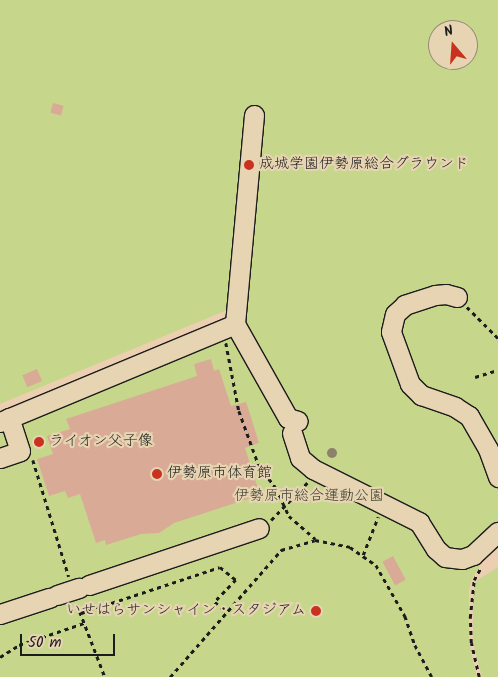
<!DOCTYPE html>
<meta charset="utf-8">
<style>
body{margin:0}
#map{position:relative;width:498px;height:677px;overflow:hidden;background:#eccfb0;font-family:Kalam,"Klee One",sans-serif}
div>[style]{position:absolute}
.green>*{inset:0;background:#c6d78b}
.building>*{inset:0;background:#d9ab97;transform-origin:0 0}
.path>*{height:2.5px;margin-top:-1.25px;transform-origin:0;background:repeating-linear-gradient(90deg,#1c1c1c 0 4px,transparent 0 8px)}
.roads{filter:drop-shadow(1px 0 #1c1c1c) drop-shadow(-1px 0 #1c1c1c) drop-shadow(0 1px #1c1c1c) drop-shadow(0 -1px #1c1c1c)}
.minor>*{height:19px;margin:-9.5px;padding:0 9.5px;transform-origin:9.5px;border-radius:9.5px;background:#e7d4b2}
.trees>*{width:10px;height:10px;margin:-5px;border-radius:50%;background:#8c816b}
.dots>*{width:14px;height:14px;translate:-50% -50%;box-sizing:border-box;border:2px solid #e7d4b2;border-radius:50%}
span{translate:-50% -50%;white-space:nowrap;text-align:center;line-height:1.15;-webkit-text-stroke:4.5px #e7d4b2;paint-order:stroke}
.poi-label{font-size:15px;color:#1c1c1c}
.left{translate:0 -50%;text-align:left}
.right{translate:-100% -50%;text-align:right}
.park-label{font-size:15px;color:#3e4132}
.north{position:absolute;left:428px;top:20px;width:50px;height:50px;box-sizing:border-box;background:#e7d4b2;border:1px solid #968a76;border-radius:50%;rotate:342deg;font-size:14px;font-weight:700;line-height:20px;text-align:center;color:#1c1c1c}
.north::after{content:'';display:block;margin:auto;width:18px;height:22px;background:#c8321e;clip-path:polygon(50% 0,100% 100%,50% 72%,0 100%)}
.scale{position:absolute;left:20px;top:634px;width:95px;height:22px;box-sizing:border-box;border:2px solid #1c1c1c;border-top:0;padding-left:6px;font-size:15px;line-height:18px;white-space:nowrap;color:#1c1c1c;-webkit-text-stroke:4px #e7d4b2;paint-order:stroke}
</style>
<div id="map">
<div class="green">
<div style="clip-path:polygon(evenodd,0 0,498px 0,498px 545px,482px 562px,472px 579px,469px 590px,469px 643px,477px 677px,0 677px,0 429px,245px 328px,244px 303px,0 404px,0 0,438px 30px,468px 30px,468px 60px,438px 60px,438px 30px)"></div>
<div style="clip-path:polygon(498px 567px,498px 677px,482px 677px,473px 643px,473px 594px,476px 581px)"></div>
</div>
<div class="building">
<div style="left:53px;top:103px;width:11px;height:10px;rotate:15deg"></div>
<div style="clip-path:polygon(211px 359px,214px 371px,219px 369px,231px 406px,246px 402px,250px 414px,259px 443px,245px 448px,260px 495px,174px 523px,159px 533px,141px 534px,106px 545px,105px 540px,96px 543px,80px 494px,68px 498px,65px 491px,49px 496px,37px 459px,53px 454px,47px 436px,70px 429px,66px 419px,197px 376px,194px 364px)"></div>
<div style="left:37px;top:369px;width:13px;height:16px;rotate:67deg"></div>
<div style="left:393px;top:556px;width:27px;height:12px;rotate:62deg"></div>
</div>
<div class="path">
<div style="left:467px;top:307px;width:44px;rotate:45deg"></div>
<div style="left:226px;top:343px;width:69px;rotate:79.2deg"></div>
<div style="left:239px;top:411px;width:59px;rotate:70deg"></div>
<div style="left:259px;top:466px;width:28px;rotate:52deg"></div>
<div style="left:276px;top:488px;width:31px;rotate:65deg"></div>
<div style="left:289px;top:516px;width:35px;rotate:41deg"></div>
<div style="left:475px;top:377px;width:24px;rotate:-17deg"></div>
<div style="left:33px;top:460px;width:122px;rotate:72.9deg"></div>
<div style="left:271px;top:520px;width:52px;rotate:-45.8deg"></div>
<div style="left:363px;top:555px;width:41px;rotate:-68.5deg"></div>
<div style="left:77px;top:604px;width:78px;rotate:69deg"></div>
<div style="left:81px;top:613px;width:146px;rotate:-18.3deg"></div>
<div style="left:220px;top:567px;width:21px;rotate:39deg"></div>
<div style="left:236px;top:580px;width:30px;rotate:134deg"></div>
<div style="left:215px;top:602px;width:13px;rotate:42deg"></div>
<div style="left:0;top:657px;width:22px;rotate:-32deg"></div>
<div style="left:19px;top:645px;width:69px;rotate:-18.7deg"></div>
<div style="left:170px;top:677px;width:169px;rotate:-48.8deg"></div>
<div style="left:281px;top:550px;width:35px;rotate:-16deg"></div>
<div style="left:315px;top:540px;width:36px;rotate:11deg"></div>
<div style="left:350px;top:547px;width:32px;rotate:35deg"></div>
<div style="left:376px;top:565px;width:59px;rotate:60.4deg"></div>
<div style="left:405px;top:616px;width:31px;rotate:71deg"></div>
<div style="left:415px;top:645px;width:36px;rotate:62deg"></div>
<div style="left:479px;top:677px;width:35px;rotate:-103deg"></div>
<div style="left:471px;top:643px;width:25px;rotate:-92deg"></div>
<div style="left:470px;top:618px;width:38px;rotate:-84deg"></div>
<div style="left:474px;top:580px;width:13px;rotate:-61deg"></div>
</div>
<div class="roads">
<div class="minor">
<div style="left:254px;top:115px;width:210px;rotate:95.2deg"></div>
<div style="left:235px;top:324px;width:108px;rotate:60.6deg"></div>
<div style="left:288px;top:418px;width:10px;rotate:17deg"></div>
<div style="left:457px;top:297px;width:11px;rotate:-165deg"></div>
<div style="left:446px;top:294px;width:11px;rotate:175deg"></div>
<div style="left:435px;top:295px;width:32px;rotate:162deg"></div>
<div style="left:405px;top:305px;width:13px;rotate:138deg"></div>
<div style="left:395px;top:314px;width:18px;rotate:103deg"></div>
<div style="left:391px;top:332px;width:55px;rotate:69.9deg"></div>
<div style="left:410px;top:384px;width:16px;rotate:45deg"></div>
<div style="left:421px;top:395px;width:36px;rotate:19deg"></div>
<div style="left:455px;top:407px;width:17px;rotate:33deg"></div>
<div style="left:469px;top:416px;width:38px;rotate:60deg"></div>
<div style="left:488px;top:449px;width:30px;rotate:70deg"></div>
<div style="left:0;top:422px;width:255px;rotate:-22.6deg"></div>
<div style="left:292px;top:433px;width:26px;rotate:72deg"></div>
<div style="left:300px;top:458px;width:17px;rotate:40deg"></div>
<div style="left:313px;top:469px;width:119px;rotate:26.6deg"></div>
<div style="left:419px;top:522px;width:32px;rotate:58deg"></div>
<div style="left:436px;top:549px;width:12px;rotate:42deg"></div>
<div style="left:445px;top:557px;width:17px;rotate:7deg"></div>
<div style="left:462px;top:559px;width:12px;rotate:-20deg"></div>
<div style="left:473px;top:555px;width:34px;rotate:-43deg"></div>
<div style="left:0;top:458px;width:21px;rotate:-19deg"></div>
<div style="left:20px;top:451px;width:35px;rotate:-108deg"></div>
<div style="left:89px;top:585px;width:179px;rotate:-18.5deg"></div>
<div style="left:57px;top:595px;width:23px;rotate:-18deg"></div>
<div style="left:0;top:614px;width:52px;rotate:-18.1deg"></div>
</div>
</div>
<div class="trees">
<div style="left:332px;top:453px"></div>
</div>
<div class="dots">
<div style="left:249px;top:165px;background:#c8321e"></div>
<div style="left:39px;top:442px;background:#c8321e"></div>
<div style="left:157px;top:474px;background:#c8321e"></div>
<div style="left:316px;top:611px;background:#c8321e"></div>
</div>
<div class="poi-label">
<span class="left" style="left:259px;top:165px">成城学園伊勢原総合グラウンド</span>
<span class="left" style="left:49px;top:442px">ライオン父子像</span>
<span class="left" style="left:167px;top:474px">伊勢原市体育館</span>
<span class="right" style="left:306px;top:611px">いせはらサンシャイン・スタジアム</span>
</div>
<div class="park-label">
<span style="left:309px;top:497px">伊勢原市総合運動公園</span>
</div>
<div class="north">N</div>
<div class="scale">50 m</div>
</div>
